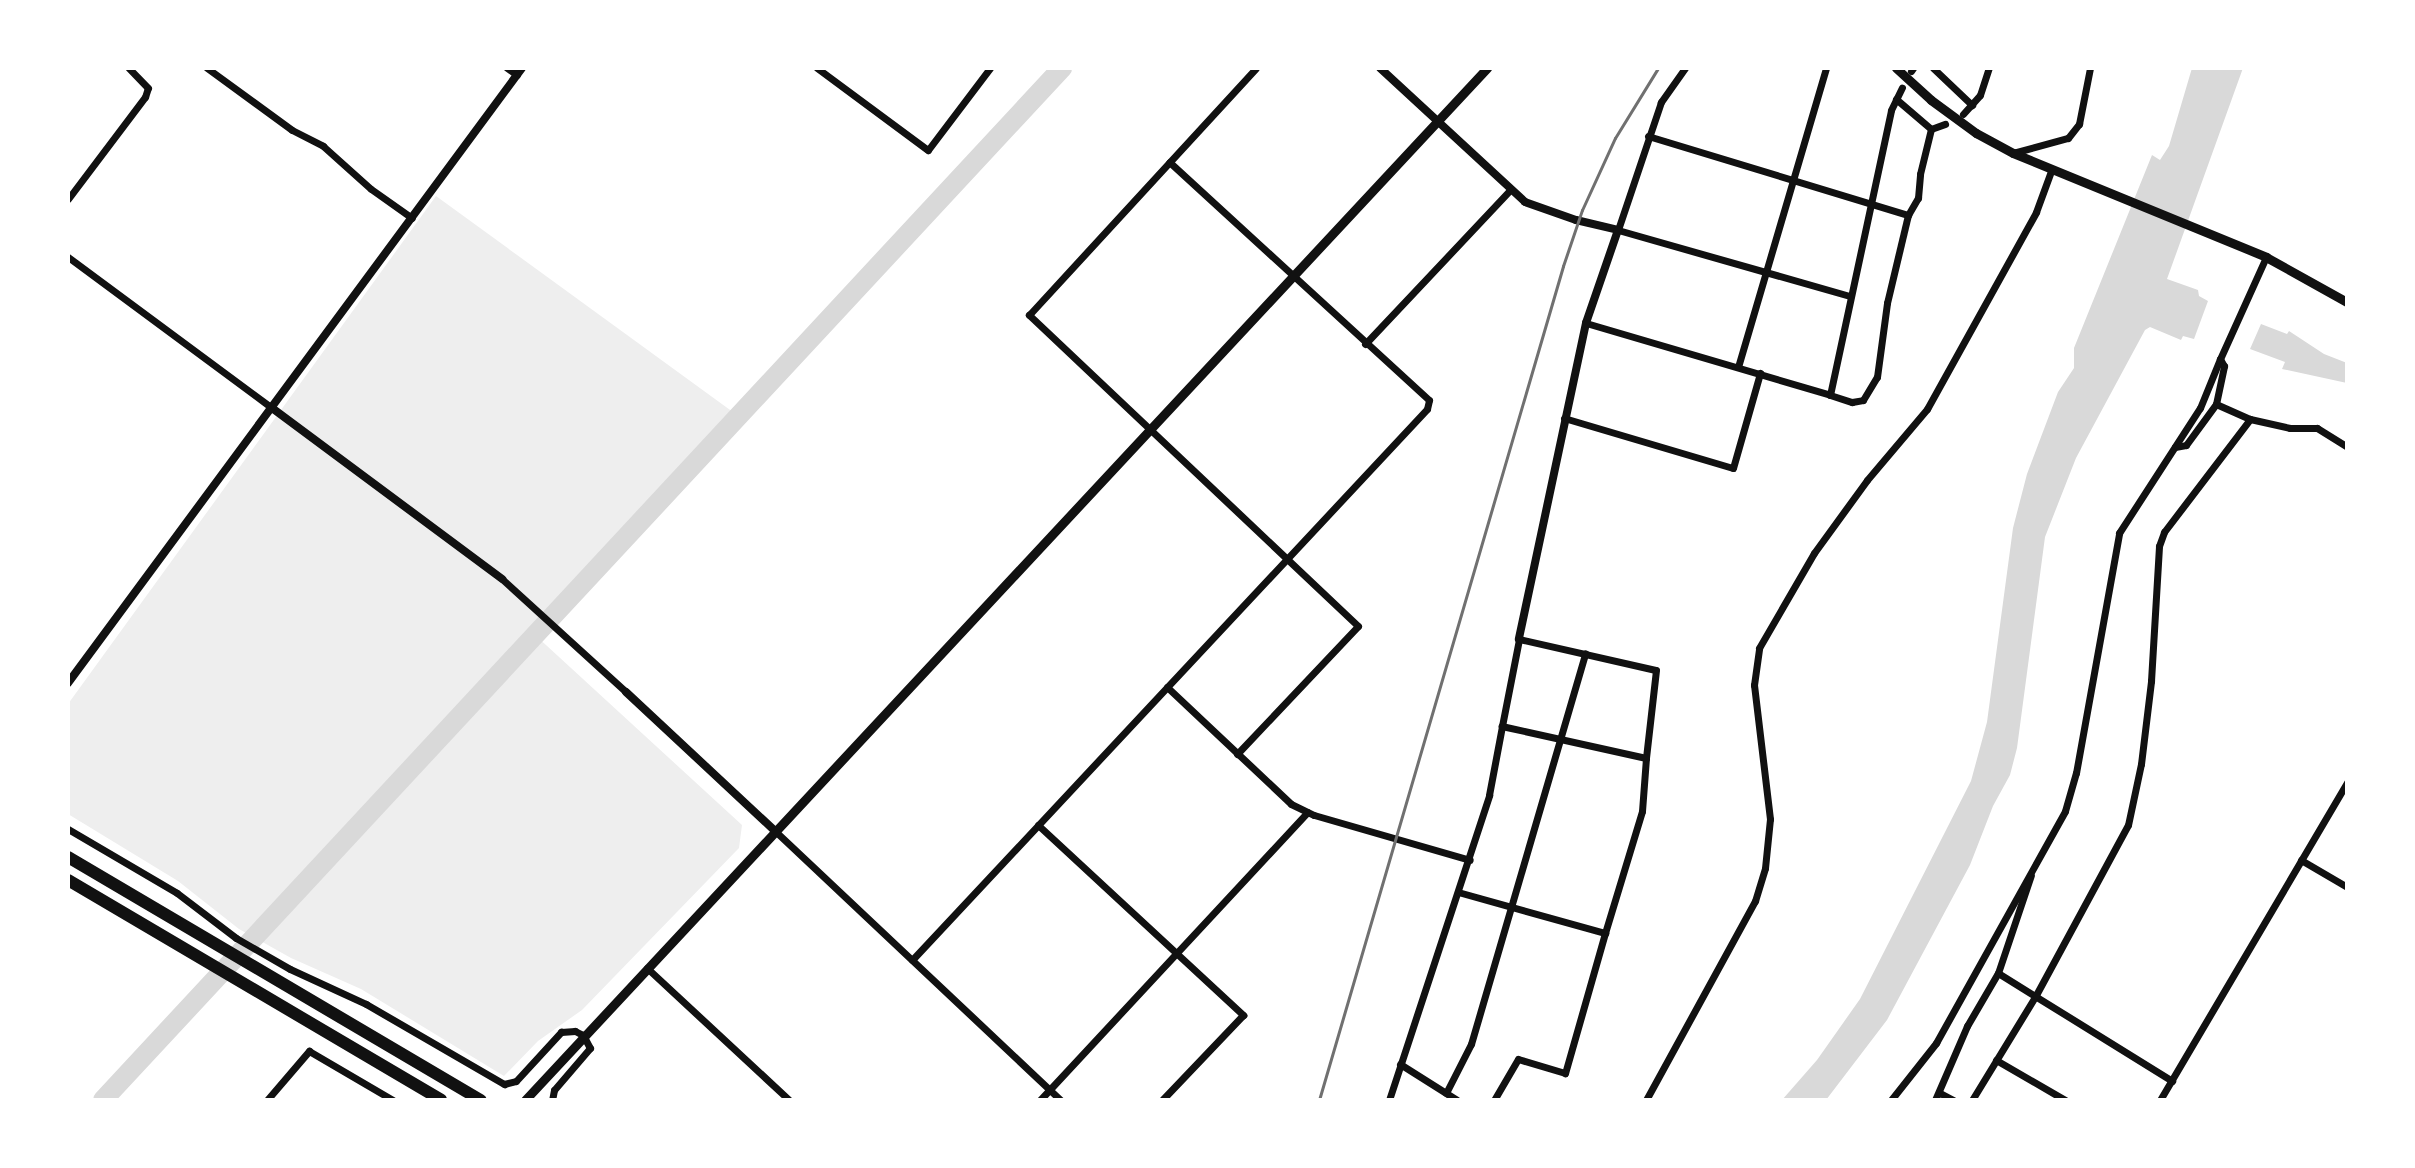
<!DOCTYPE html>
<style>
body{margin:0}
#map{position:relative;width:2415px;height:1168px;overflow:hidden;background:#fff;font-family:"Archivo Narrow",sans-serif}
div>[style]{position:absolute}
.green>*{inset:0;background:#eee}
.water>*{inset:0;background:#d9d9d9}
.river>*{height:20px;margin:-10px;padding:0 10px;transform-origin:10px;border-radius:10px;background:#d9d9d9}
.minor>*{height:7px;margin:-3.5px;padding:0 3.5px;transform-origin:3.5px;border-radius:3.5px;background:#111}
.tertiary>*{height:8px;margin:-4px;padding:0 4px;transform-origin:4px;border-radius:4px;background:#111}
.secondary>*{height:9px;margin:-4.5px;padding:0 4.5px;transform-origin:4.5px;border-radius:4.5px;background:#111}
.motorway>*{height:12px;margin:-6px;padding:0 6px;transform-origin:6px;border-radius:6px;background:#111}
.rail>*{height:3px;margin:-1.5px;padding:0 1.5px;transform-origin:1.5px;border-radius:1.5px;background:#707070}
span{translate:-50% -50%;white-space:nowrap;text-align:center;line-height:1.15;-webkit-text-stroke:8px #fff;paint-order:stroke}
.frame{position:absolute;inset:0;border:70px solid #fff;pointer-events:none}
</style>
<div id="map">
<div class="green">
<div style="clip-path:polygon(436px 196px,737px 415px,534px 634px,742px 825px,739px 848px,582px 1010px,538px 1041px,504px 1076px,361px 989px,291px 958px,239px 929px,178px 881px,68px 814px,68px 704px)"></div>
</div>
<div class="water">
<div style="clip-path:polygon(2192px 68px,2243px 68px,2167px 279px,2198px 290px,2199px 296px,2208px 301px,2194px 339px,2183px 336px,2181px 340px,2150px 327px,2145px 330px,2076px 458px,2045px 537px,2017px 748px,2010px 775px,1993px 806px,1970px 865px,1887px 1020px,1826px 1100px,1782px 1100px,1817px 1060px,1860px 999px,1971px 781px,1987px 722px,2013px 528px,2027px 474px,2058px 392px,2074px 368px,2074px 348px,2152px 155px,2160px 160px,2169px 146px)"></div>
<div style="clip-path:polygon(2261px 324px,2287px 334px,2289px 331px,2324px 354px,2347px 363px,2347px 383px,2282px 369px,2285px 362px,2250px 349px)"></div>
</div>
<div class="river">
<div style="left:103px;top:1100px;width:1409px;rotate:-47.1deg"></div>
</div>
<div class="minor">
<div style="left:207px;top:68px;width:105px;rotate:36.1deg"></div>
<div style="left:292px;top:130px;width:35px;rotate:27deg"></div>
<div style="left:323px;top:146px;width:64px;rotate:41.9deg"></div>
<div style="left:371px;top:189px;width:50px;rotate:35.3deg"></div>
<div style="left:507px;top:68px;width:12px;rotate:35deg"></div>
<div style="left:817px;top:68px;width:138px;rotate:36.5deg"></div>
<div style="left:928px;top:150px;width:103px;rotate:-52.9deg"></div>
<div style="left:1685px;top:68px;width:42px;rotate:125.2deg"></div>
<div style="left:1661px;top:102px;width:135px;rotate:108.6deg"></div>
<div style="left:1618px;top:230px;width:240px;rotate:15.9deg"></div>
<div style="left:1933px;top:68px;width:54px;rotate:43.5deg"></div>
<div style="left:1911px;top:71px;width:4px;rotate:-56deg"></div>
<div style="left:1896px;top:99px;width:46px;rotate:40.6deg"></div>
<div style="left:1931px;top:129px;width:15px;rotate:-20deg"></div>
<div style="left:1963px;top:114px;width:25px;rotate:-48deg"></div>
<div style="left:1980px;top:95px;width:28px;rotate:-72deg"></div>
<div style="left:1648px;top:136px;width:272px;rotate:16.9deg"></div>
<div style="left:1908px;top:215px;width:20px;rotate:-60deg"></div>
<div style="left:1918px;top:198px;width:24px;rotate:-85deg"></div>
<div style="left:1920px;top:174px;width:46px;rotate:-76.3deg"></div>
<div style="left:2013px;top:153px;width:57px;rotate:-15.3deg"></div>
<div style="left:2068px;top:138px;width:18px;rotate:-52deg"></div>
<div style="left:2079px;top:124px;width:57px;rotate:-78.9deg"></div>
<div style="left:68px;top:199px;width:128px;rotate:-53deg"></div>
<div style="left:145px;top:97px;width:9px;rotate:-72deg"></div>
<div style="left:148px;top:88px;width:28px;rotate:-134deg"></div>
<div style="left:68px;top:257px;width:254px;rotate:36.5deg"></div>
<div style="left:1586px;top:323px;width:254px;rotate:16.4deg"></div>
<div style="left:1830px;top:395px;width:291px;rotate:-77.9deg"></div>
<div style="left:1891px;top:110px;width:25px;rotate:-64deg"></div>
<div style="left:1365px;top:344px;width:212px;rotate:-46.7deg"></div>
<div style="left:1738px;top:367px;width:312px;rotate:-73.6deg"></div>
<div style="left:1830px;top:395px;width:23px;rotate:18deg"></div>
<div style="left:1852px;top:402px;width:11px;rotate:-10deg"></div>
<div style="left:1863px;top:400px;width:27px;rotate:-59deg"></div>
<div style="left:1877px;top:377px;width:75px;rotate:-82.3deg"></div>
<div style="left:1887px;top:303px;width:90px;rotate:-76.6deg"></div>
<div style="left:2216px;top:404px;width:37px;rotate:24deg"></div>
<div style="left:2250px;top:419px;width:41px;rotate:12.7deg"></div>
<div style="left:2290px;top:428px;width:27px"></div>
<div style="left:2317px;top:428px;width:36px;rotate:32deg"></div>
<div style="left:1564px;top:418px;width:176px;rotate:16.5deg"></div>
<div style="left:1733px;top:468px;width:99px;rotate:-74.1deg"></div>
<div style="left:2175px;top:447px;width:11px;rotate:-10deg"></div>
<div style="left:2186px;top:445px;width:51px;rotate:-53.8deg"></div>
<div style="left:2216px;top:404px;width:39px;rotate:-78deg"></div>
<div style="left:2224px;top:366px;width:8px;rotate:-120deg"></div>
<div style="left:2220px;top:359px;width:112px;rotate:-65.7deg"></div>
<div style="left:502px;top:579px;width:168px;rotate:42.3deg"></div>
<div style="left:1167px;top:687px;width:170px;rotate:43.3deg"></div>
<div style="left:1291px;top:804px;width:25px;rotate:26deg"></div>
<div style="left:1314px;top:815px;width:162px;rotate:16.1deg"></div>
<div style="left:1237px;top:754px;width:176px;rotate:-46.6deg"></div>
<div style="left:1358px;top:626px;width:453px;rotate:-136.6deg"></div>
<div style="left:1029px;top:315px;width:335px;rotate:-47.4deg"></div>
<div style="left:1038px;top:825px;width:280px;rotate:42.8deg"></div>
<div style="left:1243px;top:1015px;width:117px;rotate:133.6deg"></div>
<div style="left:68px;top:829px;width:126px;rotate:30.4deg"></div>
<div style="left:177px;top:893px;width:74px;rotate:37.3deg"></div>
<div style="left:236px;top:938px;width:62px;rotate:29.9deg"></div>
<div style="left:290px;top:969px;width:84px;rotate:24.7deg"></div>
<div style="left:366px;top:1004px;width:160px;rotate:30.1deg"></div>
<div style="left:504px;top:1084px;width:12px;rotate:-14deg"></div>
<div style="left:516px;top:1081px;width:67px;rotate:-47.4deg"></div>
<div style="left:561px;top:1032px;width:14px;rotate:-4deg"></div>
<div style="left:575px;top:1031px;width:9px;rotate:27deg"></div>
<div style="left:583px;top:1035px;width:15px;rotate:62deg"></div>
<div style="left:590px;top:1048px;width:55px;rotate:130.6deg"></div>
<div style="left:554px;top:1090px;width:10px;rotate:101deg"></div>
<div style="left:774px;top:830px;width:394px;rotate:43.3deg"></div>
<div style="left:2301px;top:860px;width:53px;rotate:30.4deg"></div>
<div style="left:1458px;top:892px;width:153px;rotate:15.6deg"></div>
<div style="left:1605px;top:933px;width:146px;rotate:105.9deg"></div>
<div style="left:1565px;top:1073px;width:49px;rotate:-163.4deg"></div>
<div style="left:1518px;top:1059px;width:48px;rotate:120.3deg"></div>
<div style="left:1605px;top:933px;width:127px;rotate:-73.1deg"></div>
<div style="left:1642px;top:811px;width:53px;rotate:-85.7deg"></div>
<div style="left:912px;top:960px;width:754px;rotate:-46.93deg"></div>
<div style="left:1427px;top:409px;width:9px;rotate:-77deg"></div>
<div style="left:1429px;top:400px;width:352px;rotate:-137.5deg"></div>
<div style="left:647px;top:968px;width:194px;rotate:42.9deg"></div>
<div style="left:1998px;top:973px;width:205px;rotate:31.8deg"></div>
<div style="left:1996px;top:1060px;width:80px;rotate:30.1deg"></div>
<div style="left:1400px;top:1064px;width:67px;rotate:32.3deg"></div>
<div style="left:1446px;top:1093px;width:55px;rotate:-63deg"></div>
<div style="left:1471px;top:1044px;width:407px;rotate:-73.7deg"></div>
<div style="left:1940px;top:1093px;width:15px;rotate:28deg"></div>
<div style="left:267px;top:1100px;width:65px;rotate:-49.4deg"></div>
<div style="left:309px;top:1051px;width:97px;rotate:30.3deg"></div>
<div style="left:1040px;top:1100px;width:393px;rotate:-47.1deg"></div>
<div style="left:1389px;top:1100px;width:321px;rotate:-71.8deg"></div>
<div style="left:1489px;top:795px;width:70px;rotate:-79.3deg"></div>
<div style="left:1502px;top:726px;width:89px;rotate:-78.9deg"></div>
<div style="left:1519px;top:639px;width:140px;rotate:12.8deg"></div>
<div style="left:1656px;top:670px;width:89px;rotate:96.5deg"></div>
<div style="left:1646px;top:758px;width:148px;rotate:-167.5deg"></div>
<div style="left:1646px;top:1100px;width:227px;rotate:-61.3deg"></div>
<div style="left:1755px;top:901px;width:34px;rotate:-73deg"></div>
<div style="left:1765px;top:868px;width:49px;rotate:-84.2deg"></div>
<div style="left:1770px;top:819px;width:135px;rotate:-96.8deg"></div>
<div style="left:1754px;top:685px;width:37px;rotate:-82deg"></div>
<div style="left:1759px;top:648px;width:110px;rotate:-59.9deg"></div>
<div style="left:1814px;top:553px;width:90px;rotate:-54deg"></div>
<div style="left:1867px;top:480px;width:93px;rotate:-49.8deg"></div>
<div style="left:1927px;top:409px;width:225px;rotate:-61deg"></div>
<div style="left:2036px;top:212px;width:44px;rotate:-69.9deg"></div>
<div style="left:1891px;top:1100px;width:73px;rotate:-51.7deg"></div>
<div style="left:1936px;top:1043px;width:265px;rotate:-60.9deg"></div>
<div style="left:2065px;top:811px;width:40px;rotate:-74deg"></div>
<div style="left:2076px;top:773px;width:244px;rotate:-79.8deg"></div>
<div style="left:2119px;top:533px;width:149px;rotate:-57.1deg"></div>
<div style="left:2200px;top:408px;width:53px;rotate:-67.8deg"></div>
<div style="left:1935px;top:1100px;width:81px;rotate:-66.6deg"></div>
<div style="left:1967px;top:1026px;width:61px;rotate:-59.7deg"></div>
<div style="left:1998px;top:973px;width:103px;rotate:-71.4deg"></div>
<div style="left:1972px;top:1100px;width:123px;rotate:-58.6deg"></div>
<div style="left:2036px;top:995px;width:193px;rotate:-61.6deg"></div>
<div style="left:2128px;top:825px;width:62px;rotate:-78deg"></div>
<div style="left:2141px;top:764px;width:84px;rotate:-83.1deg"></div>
<div style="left:2151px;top:681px;width:135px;rotate:-86.6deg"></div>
<div style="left:2159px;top:546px;width:15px;rotate:-70deg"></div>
<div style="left:2164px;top:532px;width:142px;rotate:-52.7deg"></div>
<div style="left:2160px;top:1100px;width:369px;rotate:-59.5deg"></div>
</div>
<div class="tertiary">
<div style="left:1380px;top:68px;width:197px;rotate:42.7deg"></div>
<div style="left:1525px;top:202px;width:54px;rotate:19.4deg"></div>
<div style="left:1576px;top:220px;width:43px;rotate:13.4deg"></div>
<div style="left:1618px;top:230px;width:98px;rotate:109deg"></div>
<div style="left:1586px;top:323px;width:323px;rotate:102deg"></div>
<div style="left:272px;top:408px;width:287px;rotate:36.6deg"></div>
<div style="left:68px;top:683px;width:764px;rotate:-53.56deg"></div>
<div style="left:626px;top:692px;width:202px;rotate:43deg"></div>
</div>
<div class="secondary">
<div style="left:1896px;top:68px;width:47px;rotate:42.4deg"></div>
<div style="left:1931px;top:100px;width:56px;rotate:36.3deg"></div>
<div style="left:1976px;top:133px;width:42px;rotate:28.4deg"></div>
<div style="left:2013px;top:153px;width:274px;rotate:22.3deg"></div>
<div style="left:2266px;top:257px;width:93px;rotate:29.1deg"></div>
<div style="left:525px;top:1100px;width:1411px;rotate:-47.01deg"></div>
</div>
<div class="motorway">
<div style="left:68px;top:857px;width:479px;rotate:30.5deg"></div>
<div style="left:68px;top:880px;width:433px;rotate:30.5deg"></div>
</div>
<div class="rail">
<div style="left:1319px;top:1100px;width:869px;rotate:-73.69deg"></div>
<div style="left:1563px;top:266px;width:59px;rotate:-71.3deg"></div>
<div style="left:1582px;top:210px;width:79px;rotate:-65.4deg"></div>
<div style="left:1615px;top:138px;width:82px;rotate:-58.4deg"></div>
</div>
<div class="frame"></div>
</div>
